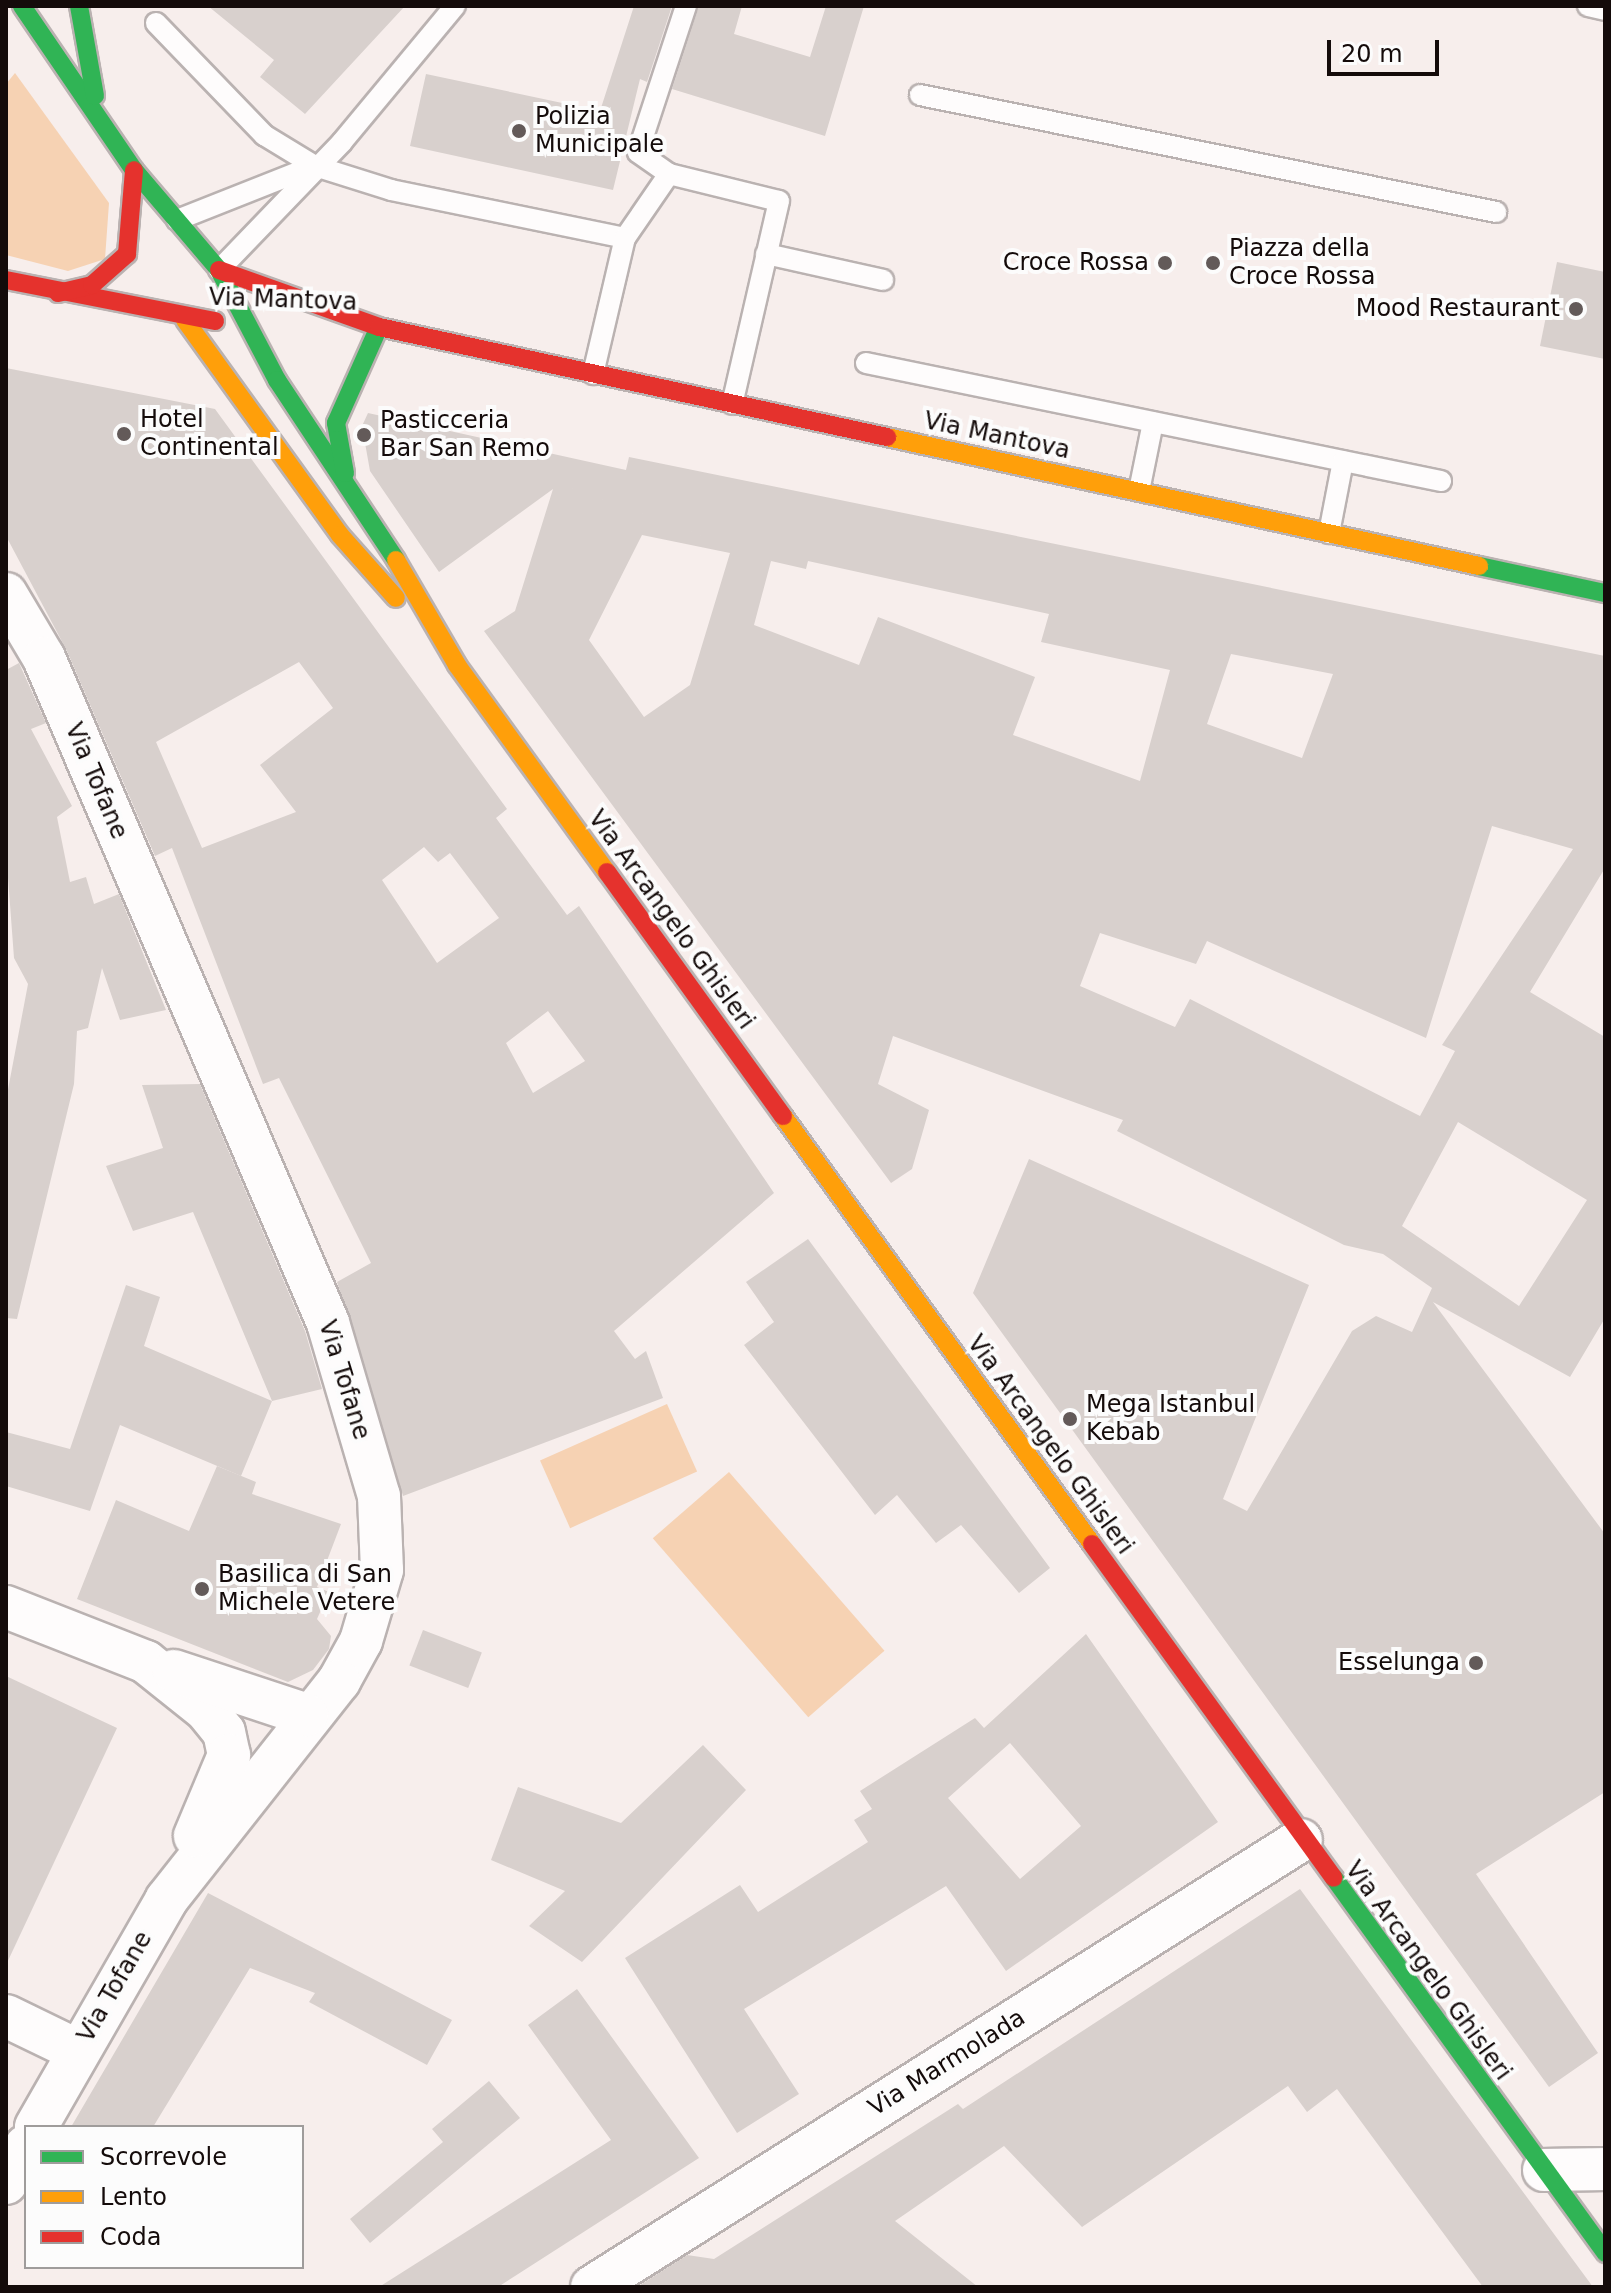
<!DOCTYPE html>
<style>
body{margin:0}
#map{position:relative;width:1611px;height:2293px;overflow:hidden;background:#f7eeec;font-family:"DejaVu Sans",sans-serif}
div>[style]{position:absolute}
.green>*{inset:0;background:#f6d2b3;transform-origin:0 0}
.building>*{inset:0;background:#d8d0cd;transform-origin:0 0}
.roads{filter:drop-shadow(2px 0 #bab2b1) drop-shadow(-2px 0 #bab2b1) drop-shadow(0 2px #bab2b1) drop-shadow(0 -2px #bab2b1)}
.lane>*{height:20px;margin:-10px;padding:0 10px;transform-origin:10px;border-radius:10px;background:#fefcfc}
.street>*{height:42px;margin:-21px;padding:0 21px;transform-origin:21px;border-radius:21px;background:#fefcfc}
.fast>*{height:18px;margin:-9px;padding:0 9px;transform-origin:9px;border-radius:9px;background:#30b455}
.slow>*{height:18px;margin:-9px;padding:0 9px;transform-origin:9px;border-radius:9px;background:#ff9f0a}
.jam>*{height:18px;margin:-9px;padding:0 9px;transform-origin:9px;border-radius:9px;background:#e5322d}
.dots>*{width:22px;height:22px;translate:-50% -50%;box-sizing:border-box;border:4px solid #fcfcfc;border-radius:50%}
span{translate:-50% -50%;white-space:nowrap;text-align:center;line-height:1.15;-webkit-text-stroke:8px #fcfcfc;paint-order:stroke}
.poi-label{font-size:24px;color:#140b0a}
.left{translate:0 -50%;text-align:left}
.right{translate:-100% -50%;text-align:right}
.street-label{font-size:24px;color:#140b0a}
.frame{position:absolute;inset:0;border:8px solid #140b0a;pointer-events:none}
.legend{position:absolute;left:24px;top:2125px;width:280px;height:144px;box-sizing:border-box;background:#fcfcfc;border:2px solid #9f9c9b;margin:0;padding:10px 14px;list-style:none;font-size:24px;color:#140b0a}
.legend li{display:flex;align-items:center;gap:16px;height:40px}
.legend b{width:40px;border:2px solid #9f9c9b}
.scale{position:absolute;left:1327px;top:40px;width:112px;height:36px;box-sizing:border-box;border:4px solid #140b0a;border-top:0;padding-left:10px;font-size:24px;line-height:28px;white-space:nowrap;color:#140b0a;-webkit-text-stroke:6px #fcfcfc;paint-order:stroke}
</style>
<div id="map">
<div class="green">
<div style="clip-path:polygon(15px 73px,109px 203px,105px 259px,68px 271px,6px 255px,6px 84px)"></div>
<div style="left:667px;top:1404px;width:74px;height:139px;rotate:66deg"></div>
<div style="left:729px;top:1472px;width:237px;height:101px;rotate:49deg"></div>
</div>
<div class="building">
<div style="clip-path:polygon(208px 6px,405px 6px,305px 114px,260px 77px,274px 60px)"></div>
<div style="clip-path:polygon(634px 6px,672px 6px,647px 82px,640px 79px,613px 190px,410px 146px,426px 74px,600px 111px)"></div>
<div style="clip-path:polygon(699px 6px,742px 6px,734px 34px,810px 57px,826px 6px,864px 6px,825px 136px,672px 89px)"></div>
<div style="clip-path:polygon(1557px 262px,1605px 272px,1605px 359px,1540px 346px)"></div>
<div style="clip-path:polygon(evenodd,6px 368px,215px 409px,507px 809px,496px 818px,567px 915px,579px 906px,774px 1193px,614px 1331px,635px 1359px,646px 1351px,663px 1398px,403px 1496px,337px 1282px,371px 1263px,279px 1078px,263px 1084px,172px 848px,155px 856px,66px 649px,6px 536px,6px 368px,299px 662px,333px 708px,260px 765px,296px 812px,202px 848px,156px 742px,299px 662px,6px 368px,424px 847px,438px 862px,450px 853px,499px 918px,437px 963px,382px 880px,424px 847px,6px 368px,548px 1011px,585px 1061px,533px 1093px,506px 1043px,548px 1011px)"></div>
<div style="clip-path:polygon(evenodd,368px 413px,626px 470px,629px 457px,1605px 656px,1605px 868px,1530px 992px,1605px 1037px,1605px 1318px,1570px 1377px,1433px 1302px,1605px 1534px,1605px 1792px,1476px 1874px,1598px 2053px,1549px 2087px,973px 1293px,1029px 1159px,1309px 1285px,1223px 1499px,1247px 1511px,1352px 1331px,1376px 1316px,1412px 1332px,1432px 1288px,1383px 1254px,1344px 1245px,1117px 1131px,1123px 1120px,893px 1036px,878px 1084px,929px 1110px,912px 1169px,891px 1183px,484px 631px,515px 611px,553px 489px,439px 572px,370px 471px,362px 426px,368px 413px,642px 535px,730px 553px,690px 685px,644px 717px,589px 640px,642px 535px,368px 413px,771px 561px,806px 569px,808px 561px,1049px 614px,1041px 642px,1170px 670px,1140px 781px,1013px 735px,1035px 677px,878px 617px,859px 665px,754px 625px,771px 561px,368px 413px,1231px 654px,1333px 674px,1302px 758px,1207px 724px,1231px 654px,368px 413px,1492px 826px,1573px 849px,1442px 1045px,1455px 1051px,1420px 1116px,1190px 999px,1175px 1027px,1080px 986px,1100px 933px,1196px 964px,1207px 941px,1426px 1038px,1492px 826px,368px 413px,1458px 1122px,1587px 1200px,1519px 1306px,1402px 1226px,1458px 1122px)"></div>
<div style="clip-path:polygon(19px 663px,46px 723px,31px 729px,72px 806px,57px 817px,70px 882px,86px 877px,94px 904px,119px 894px,166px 1010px,120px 1020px,102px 968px,88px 1028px,77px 1031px,74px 1084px,17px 1319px,6px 1318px,6px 1100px,28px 984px,14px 958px,6px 851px,6px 670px)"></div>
<div style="clip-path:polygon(200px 1084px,305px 1331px,322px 1389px,272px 1401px,193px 1212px,133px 1231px,106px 1166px,163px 1148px,142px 1085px)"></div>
<div style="clip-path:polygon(808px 1239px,1050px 1568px,1019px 1593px,961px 1525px,936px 1543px,897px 1495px,875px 1515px,744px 1345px,774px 1322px,746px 1282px)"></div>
<div style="clip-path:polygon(126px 1285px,160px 1297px,144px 1346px,272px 1401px,241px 1476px,120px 1425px,90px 1511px,6px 1486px,6px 1432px,70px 1449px)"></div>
<div style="clip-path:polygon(217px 1466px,256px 1482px,252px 1494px,341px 1524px,317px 1587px,329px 1592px,317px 1619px,331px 1636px,329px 1649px,313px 1670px,288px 1682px,77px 1599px,116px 1500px,189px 1531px)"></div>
<div style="left:423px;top:1630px;width:63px;height:38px;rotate:21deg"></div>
<div style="clip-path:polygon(evenodd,1086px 1634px,1218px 1822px,1006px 1971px,946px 1886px,744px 2009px,799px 2094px,737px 2133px,625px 1958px,740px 1885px,758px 1912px,868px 1842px,854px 1820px,872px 1809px,860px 1791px,975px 1718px,984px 1728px,1086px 1634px,1010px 1743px,1081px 1826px,1020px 1879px,948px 1798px,1010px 1743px)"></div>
<div style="clip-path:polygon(6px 1676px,117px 1728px,6px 1965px)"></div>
<div style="clip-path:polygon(703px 1745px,746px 1790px,582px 1962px,529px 1926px,565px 1891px,491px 1860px,518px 1787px,621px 1823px)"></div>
<div style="clip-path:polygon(1300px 1889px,1593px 2287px,1483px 2287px,1337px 2089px,1307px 2112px,1288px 2086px,1082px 2227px,1004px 2146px,895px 2221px,978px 2287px,637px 2287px,687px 2255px,714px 2259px,958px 2104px,963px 2109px)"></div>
<div style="clip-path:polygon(208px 1893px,452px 2020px,427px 2065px,309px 2002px,315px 1993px,250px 1968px,153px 2127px,71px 2127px)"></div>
<div style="clip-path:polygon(577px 1989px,699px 2158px,498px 2287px,379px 2287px,611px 2140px,528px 2025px)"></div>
<div style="clip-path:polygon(489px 2081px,520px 2118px,370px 2243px,350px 2219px,443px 2142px,432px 2129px)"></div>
</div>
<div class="roads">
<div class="lane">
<div style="left:1588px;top:6px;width:17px;rotate:13deg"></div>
<div style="left:156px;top:23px;width:156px;rotate:46deg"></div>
<div style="left:264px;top:135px;width:60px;rotate:31.3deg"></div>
<div style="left:315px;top:166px;width:80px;rotate:17.5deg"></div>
<div style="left:391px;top:190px;width:239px;rotate:11.6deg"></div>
<div style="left:625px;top:238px;width:78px;rotate:-55.5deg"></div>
<div style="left:669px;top:174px;width:113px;rotate:13.8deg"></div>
<div style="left:779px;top:201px;width:208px;rotate:103deg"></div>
<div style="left:920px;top:95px;width:588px;rotate:11.48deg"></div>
<div style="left:669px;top:174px;width:38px;rotate:-145deg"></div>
<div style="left:638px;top:152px;width:154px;rotate:-71.8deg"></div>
<div style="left:177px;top:220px;width:144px;rotate:-21.6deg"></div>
<div style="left:766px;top:254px;width:120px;rotate:12.5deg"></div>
<div style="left:219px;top:270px;width:178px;rotate:-46.1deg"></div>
<div style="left:342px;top:142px;width:177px;rotate:-50.3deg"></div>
<div style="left:866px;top:363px;width:587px;rotate:11.6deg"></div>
<div style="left:593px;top:374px;width:140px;rotate:-76.8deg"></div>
<div style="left:1139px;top:491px;width:70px;rotate:-78.5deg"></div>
<div style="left:1329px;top:533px;width:73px;rotate:-79deg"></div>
</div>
<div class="street">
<div style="left:6px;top:594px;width:74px;rotate:59.3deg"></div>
<div style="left:44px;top:658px;width:723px;rotate:66.87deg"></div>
<div style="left:328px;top:1323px;width:180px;rotate:73.6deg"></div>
<div style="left:379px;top:1496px;width:74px;rotate:87.7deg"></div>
<div style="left:382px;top:1570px;width:74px;rotate:106.5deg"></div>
<div style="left:361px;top:1641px;width:46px;rotate:118.8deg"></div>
<div style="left:339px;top:1681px;width:278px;rotate:128.3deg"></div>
<div style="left:167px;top:1899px;width:263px;rotate:119.9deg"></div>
<div style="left:6px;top:1607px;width:150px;rotate:21.4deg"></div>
<div style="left:146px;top:1662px;width:77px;rotate:38.7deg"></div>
<div style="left:206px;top:1710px;width:28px;rotate:51deg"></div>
<div style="left:224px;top:1732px;width:24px;rotate:78deg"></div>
<div style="left:229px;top:1755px;width:88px;rotate:112.8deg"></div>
<div style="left:174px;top:1671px;width:140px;rotate:18.3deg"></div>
<div style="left:6px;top:2016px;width:80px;rotate:25.9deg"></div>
<div style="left:1544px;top:2170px;width:61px;rotate:-0.9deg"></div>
<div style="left:6px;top:2183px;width:42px;rotate:-61.6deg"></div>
<div style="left:592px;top:2287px;width:838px;rotate:-32.23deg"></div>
</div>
<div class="fast">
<div style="left:22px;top:6px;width:199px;rotate:55.7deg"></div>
<div style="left:134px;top:170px;width:131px;rotate:49.6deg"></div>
<div style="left:219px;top:270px;width:124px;rotate:62.2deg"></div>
<div style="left:277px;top:380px;width:216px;rotate:56.5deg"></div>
<div style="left:79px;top:6px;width:91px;rotate:79.9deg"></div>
<div style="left:345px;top:473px;width:51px;rotate:-100.2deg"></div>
<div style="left:336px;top:423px;width:105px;rotate:-65.9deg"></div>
<div style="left:1479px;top:566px;width:129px;rotate:12.1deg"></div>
<div style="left:1334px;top:1878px;width:463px;rotate:54.1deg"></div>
</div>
<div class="slow">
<div style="left:185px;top:320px;width:265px;rotate:54.2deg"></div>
<div style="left:340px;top:535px;width:84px;rotate:48.4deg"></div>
<div style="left:887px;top:437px;width:606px;rotate:12.29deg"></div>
<div style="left:396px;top:560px;width:121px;rotate:59.8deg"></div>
<div style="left:457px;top:665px;width:256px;rotate:54.1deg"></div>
<div style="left:783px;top:1116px;width:528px;rotate:54.17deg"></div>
</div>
<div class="jam">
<div style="left:219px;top:270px;width:170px;rotate:19.6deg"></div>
<div style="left:379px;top:327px;width:520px;rotate:12.22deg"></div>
<div style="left:6px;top:280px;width:213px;rotate:11.1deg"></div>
<div style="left:58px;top:293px;width:35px;rotate:-13deg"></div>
<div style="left:92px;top:285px;width:47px;rotate:-41.5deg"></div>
<div style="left:127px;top:254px;width:84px;rotate:-85.2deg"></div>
<div style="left:607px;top:872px;width:301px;rotate:54.2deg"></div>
<div style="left:1092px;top:1544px;width:412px;rotate:54.1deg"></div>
</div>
</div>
<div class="dots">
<div style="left:519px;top:131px;background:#635a59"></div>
<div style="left:1165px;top:263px;background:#635a59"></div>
<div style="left:1213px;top:263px;background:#635a59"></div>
<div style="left:1576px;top:309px;background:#635a59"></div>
<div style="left:124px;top:434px;background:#635a59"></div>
<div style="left:364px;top:435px;background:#635a59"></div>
<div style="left:1070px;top:1419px;background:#635a59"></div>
<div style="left:202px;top:1589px;background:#635a59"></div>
<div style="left:1476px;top:1663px;background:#635a59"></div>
</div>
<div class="poi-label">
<span class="left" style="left:535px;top:131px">Polizia<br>Municipale</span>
<span class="left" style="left:1229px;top:263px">Piazza della<br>Croce Rossa</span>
<span class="right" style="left:1149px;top:263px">Croce Rossa</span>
<span class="right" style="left:1560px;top:309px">Mood Restaurant</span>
<span class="left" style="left:140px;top:434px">Hotel<br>Continental</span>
<span class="left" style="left:380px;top:435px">Pasticceria<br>Bar San Remo</span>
<span class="left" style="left:1086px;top:1419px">Mega Istanbul<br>Kebab</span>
<span class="left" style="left:218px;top:1589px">Basilica di San<br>Michele Vetere</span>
<span class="right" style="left:1460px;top:1663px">Esselunga</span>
</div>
<div class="street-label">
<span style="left:283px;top:300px;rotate:2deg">Via Mantova</span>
<span style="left:997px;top:436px;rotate:12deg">Via Mantova</span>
<span style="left:96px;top:781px;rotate:67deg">Via Tofane</span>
<span style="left:671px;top:920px;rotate:54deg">Via Arcangelo Ghisleri</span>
<span style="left:344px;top:1380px;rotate:73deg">Via Tofane</span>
<span style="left:1050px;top:1445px;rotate:54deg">Via Arcangelo Ghisleri</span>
<span style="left:1428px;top:1971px;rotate:54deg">Via Arcangelo Ghisleri</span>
<span style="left:115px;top:1987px;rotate:-60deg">Via Tofane</span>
<span style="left:947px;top:2063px;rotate:-32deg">Via Marmolada</span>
</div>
<div class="frame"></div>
<ul class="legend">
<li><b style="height:10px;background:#30b455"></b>Scorrevole</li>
<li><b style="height:10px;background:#ff9f0a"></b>Lento</li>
<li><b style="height:10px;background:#e5322d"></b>Coda</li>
</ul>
<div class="scale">20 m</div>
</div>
